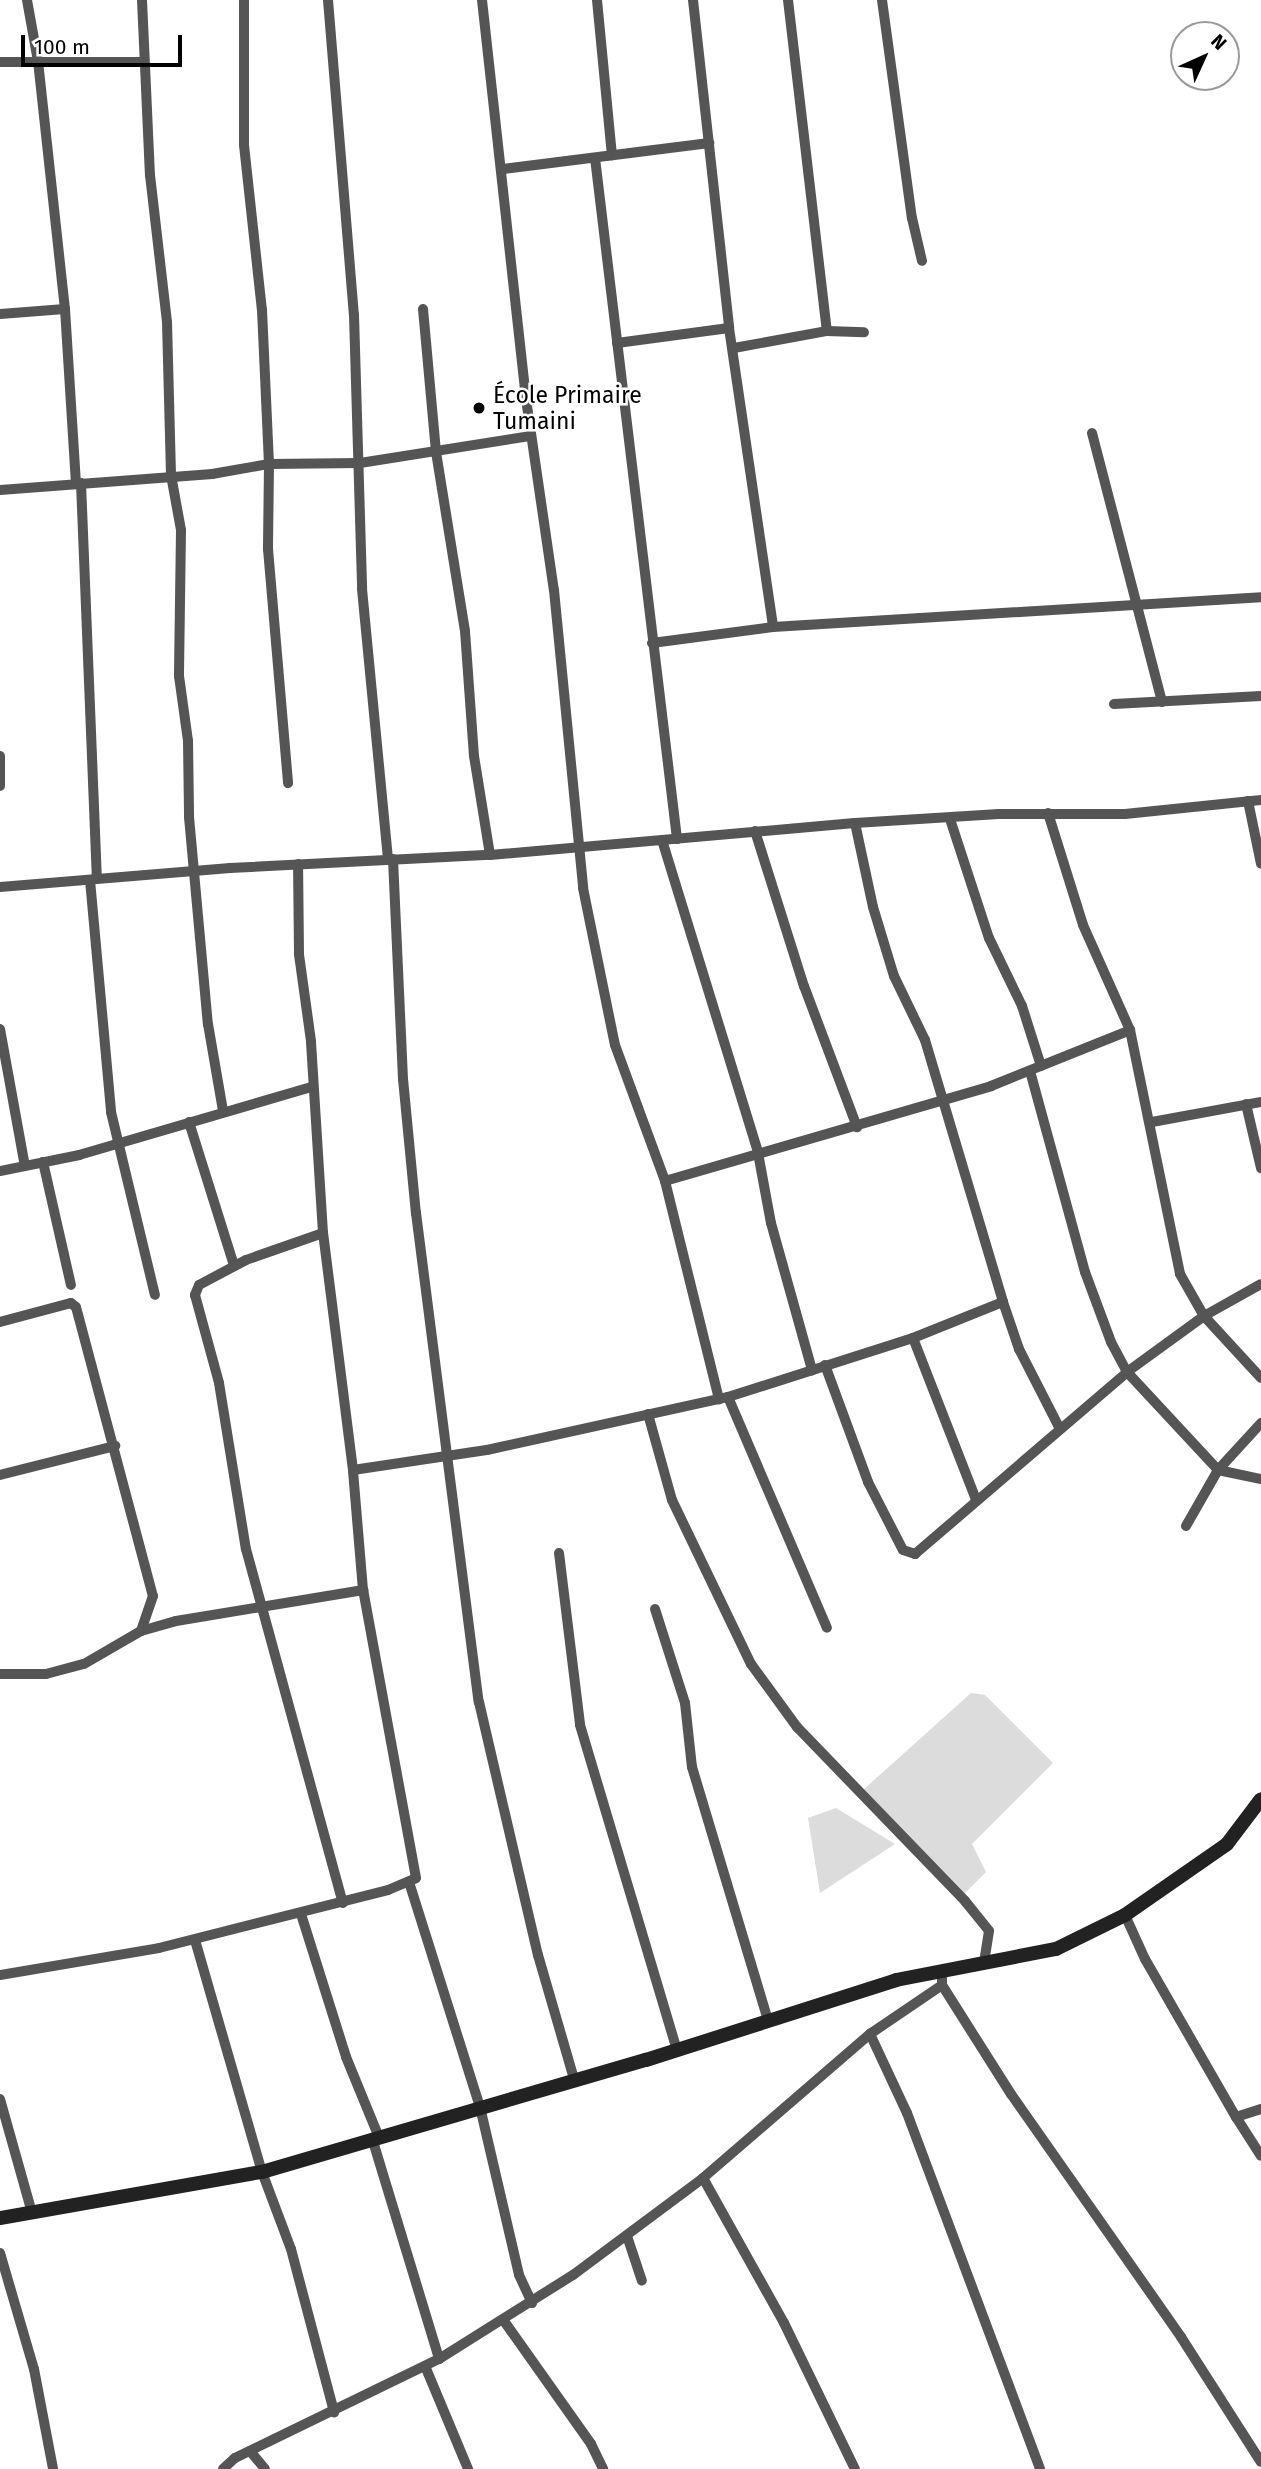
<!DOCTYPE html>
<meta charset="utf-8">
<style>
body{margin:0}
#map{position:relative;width:1261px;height:2469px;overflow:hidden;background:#fff;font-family:"Fira Sans",sans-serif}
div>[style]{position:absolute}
.green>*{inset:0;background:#dcdcdc}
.street>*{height:10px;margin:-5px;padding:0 5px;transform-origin:5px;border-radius:5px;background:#555}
.secondary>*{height:14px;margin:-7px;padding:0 7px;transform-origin:7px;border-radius:7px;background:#222}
.dots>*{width:19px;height:19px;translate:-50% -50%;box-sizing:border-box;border:4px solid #fff;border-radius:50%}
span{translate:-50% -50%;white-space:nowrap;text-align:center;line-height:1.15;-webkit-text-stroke:5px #fff;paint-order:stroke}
.poi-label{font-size:23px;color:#000}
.left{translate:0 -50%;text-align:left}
.north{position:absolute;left:1170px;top:21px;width:70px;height:70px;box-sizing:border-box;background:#fff;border:2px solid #999;border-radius:50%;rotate:45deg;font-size:19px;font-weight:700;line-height:28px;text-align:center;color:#000}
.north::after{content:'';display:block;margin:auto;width:24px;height:32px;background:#000;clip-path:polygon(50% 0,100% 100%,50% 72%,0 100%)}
.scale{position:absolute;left:21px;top:35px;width:161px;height:32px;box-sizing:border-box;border:4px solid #000;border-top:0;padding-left:9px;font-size:21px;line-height:24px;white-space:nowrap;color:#000;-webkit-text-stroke:5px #fff;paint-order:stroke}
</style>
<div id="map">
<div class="green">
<div style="clip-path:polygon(971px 1693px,985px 1695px,1053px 1763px,972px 1844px,986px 1872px,964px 1894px,863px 1790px)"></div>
<div style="clip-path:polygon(836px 1808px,895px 1844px,820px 1893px,808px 1818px)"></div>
</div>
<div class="street">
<div style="left:27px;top:0;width:62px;rotate:79.8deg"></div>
<div style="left:38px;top:61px;width:249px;rotate:83.8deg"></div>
<div style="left:65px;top:309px;width:175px;rotate:86.4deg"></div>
<div style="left:142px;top:0;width:175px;rotate:87.4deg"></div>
<div style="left:150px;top:175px;width:148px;rotate:83.4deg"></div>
<div style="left:167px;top:322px;width:153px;rotate:88.5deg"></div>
<div style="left:171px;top:475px;width:56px;rotate:79.7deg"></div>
<div style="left:181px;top:530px;width:146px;rotate:90.8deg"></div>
<div style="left:179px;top:676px;width:66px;rotate:82.1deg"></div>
<div style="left:188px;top:741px;width:76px;rotate:89.2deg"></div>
<div style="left:189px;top:817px;width:208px;rotate:84.8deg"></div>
<div style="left:208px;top:1024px;width:88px;rotate:80.2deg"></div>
<div style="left:244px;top:0;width:145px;rotate:90deg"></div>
<div style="left:244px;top:145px;width:166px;rotate:83.8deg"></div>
<div style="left:262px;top:310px;width:154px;rotate:87.4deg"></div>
<div style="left:269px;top:464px;width:85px;rotate:90.7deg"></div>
<div style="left:268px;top:549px;width:235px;rotate:85.1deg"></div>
<div style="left:328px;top:0;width:316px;rotate:85.3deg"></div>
<div style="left:354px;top:315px;width:274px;rotate:88.3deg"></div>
<div style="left:362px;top:589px;width:272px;rotate:84.5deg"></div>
<div style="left:482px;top:0;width:401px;rotate:83.7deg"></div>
<div style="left:526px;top:399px;width:193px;rotate:81.7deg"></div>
<div style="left:554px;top:590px;width:299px;rotate:84.4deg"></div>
<div style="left:583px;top:888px;width:160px;rotate:78.5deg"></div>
<div style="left:615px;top:1045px;width:145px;rotate:69.8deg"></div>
<div style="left:665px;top:1181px;width:225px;rotate:76.1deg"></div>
<div style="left:597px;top:0;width:156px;rotate:84.5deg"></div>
<div style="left:693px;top:0;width:330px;rotate:83.7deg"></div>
<div style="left:729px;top:328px;width:302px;rotate:81.6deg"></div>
<div style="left:788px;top:0;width:333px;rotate:83.3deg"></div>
<div style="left:882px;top:0;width:220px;rotate:82.2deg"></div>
<div style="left:912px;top:218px;width:44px;rotate:76.9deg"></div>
<div style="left:0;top:62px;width:144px"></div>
<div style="left:595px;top:158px;width:686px;rotate:83.13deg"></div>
<div style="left:503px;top:169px;width:208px;rotate:-7.2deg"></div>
<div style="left:423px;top:309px;width:144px;rotate:84.8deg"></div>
<div style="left:436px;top:452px;width:181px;rotate:80.8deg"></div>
<div style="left:465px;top:631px;width:125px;rotate:85.9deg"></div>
<div style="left:474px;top:756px;width:100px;rotate:80.8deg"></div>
<div style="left:0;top:314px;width:65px;rotate:-4.4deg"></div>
<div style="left:617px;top:343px;width:113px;rotate:-7.6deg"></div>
<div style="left:734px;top:348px;width:95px;rotate:-10.4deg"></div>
<div style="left:827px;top:331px;width:37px;rotate:2deg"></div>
<div style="left:1092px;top:433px;width:278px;rotate:75.4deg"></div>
<div style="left:81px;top:483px;width:396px;rotate:87.7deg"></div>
<div style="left:0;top:490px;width:213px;rotate:-4.3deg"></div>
<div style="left:212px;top:474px;width:58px;rotate:-10deg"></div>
<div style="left:269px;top:464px;width:91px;rotate:-0.6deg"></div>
<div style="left:360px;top:463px;width:172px;rotate:-9deg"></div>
<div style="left:652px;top:643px;width:122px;rotate:-7.5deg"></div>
<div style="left:773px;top:627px;width:489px;rotate:-3.5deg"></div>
<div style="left:1114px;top:704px;width:147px;rotate:-3.1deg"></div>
<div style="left:0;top:756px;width:30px;rotate:90deg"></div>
<div style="left:1248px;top:801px;width:64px;rotate:78.3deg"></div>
<div style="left:1048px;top:813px;width:117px;rotate:72.6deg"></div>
<div style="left:1083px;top:925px;width:115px;rotate:65.9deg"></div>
<div style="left:1130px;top:1030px;width:249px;rotate:78.4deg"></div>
<div style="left:1180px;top:1274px;width:48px;rotate:60.3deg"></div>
<div style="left:1204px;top:1316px;width:84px;rotate:47.4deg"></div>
<div style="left:950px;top:819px;width:125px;rotate:71.9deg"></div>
<div style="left:989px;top:938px;width:76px;rotate:64.1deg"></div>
<div style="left:1022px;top:1006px;width:63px;rotate:72.4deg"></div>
<div style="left:855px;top:823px;width:86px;rotate:77.9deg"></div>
<div style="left:873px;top:907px;width:72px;rotate:73.1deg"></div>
<div style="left:894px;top:976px;width:71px;rotate:64.2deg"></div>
<div style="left:925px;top:1040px;width:273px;rotate:73.4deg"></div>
<div style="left:1003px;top:1302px;width:50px;rotate:71.2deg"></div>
<div style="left:1019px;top:1349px;width:88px;rotate:62.9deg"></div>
<div style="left:755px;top:831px;width:163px;rotate:72.5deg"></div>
<div style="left:804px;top:986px;width:151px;rotate:69.4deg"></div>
<div style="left:662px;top:840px;width:327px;rotate:72.9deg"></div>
<div style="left:758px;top:1153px;width:71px;rotate:79.5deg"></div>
<div style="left:771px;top:1223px;width:153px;rotate:74.4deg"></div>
<div style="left:393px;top:859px;width:220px;rotate:87.4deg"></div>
<div style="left:403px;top:1079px;width:135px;rotate:84.5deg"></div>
<div style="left:416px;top:1213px;width:493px;rotate:82.7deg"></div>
<div style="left:479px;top:1702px;width:260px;rotate:76.9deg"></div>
<div style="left:538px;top:1955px;width:129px;rotate:73.8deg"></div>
<div style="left:90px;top:880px;width:233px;rotate:84.8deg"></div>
<div style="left:111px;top:1112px;width:188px;rotate:76.5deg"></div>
<div style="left:0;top:887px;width:231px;rotate:-4.7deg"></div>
<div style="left:230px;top:868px;width:260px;rotate:-2.9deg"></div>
<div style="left:490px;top:855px;width:366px;rotate:-5deg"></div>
<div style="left:855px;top:823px;width:144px;rotate:-3.6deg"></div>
<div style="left:999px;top:814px;width:126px"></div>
<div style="left:1125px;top:814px;width:137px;rotate:-5.9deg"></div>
<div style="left:0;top:1029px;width:139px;rotate:79.7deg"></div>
<div style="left:1030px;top:1071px;width:208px;rotate:74.7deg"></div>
<div style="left:1085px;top:1272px;width:75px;rotate:69.6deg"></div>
<div style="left:1111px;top:1342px;width:34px;rotate:62deg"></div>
<div style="left:1127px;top:1372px;width:134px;rotate:47.1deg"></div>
<div style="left:1218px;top:1470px;width:44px;rotate:11.8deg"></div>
<div style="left:1246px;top:1104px;width:66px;rotate:76.8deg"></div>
<div style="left:189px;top:1122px;width:151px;rotate:72.6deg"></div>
<div style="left:1152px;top:1122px;width:111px;rotate:-10.4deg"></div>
<div style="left:43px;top:1162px;width:126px;rotate:77.2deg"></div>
<div style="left:0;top:1171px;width:81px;rotate:-11.4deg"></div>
<div style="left:79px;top:1155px;width:243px;rotate:-16.3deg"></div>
<div style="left:665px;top:1181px;width:340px;rotate:-16.2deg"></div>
<div style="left:991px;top:1086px;width:150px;rotate:-21.9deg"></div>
<div style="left:323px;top:1233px;width:82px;rotate:160.7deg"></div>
<div style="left:246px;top:1260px;width:53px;rotate:152deg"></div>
<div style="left:199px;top:1285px;width:11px;rotate:112deg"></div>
<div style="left:195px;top:1295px;width:91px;rotate:74.7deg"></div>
<div style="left:219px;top:1383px;width:168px;rotate:80.8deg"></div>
<div style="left:246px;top:1549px;width:367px;rotate:74.7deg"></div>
<div style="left:0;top:1322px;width:73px;rotate:-15deg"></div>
<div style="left:71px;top:1303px;width:6px;rotate:39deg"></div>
<div style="left:76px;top:1307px;width:299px;rotate:75.1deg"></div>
<div style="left:153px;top:1596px;width:37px;rotate:109deg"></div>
<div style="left:913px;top:1338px;width:174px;rotate:68.7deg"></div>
<div style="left:825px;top:1365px;width:125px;rotate:69.8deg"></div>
<div style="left:868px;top:1482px;width:76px;rotate:62.8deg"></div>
<div style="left:903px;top:1550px;width:13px;rotate:18deg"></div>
<div style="left:915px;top:1554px;width:279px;rotate:-40.6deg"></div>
<div style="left:1127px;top:1372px;width:95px;rotate:-36deg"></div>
<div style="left:1204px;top:1316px;width:65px;rotate:-29.3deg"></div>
<div style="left:728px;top:1397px;width:251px;rotate:66.8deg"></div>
<div style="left:648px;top:1414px;width:89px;rotate:74.4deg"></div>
<div style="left:672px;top:1500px;width:182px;rotate:64.3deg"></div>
<div style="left:751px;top:1664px;width:78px;rotate:53.9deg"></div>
<div style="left:797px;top:1727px;width:242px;rotate:46deg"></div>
<div style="left:965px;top:1901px;width:38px;rotate:51deg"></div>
<div style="left:989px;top:1931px;width:33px;rotate:99deg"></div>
<div style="left:353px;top:1470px;width:135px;rotate:-8.5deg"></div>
<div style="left:487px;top:1450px;width:247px;rotate:-12.4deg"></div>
<div style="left:728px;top:1397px;width:194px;rotate:-17.7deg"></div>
<div style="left:913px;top:1338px;width:97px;rotate:-21.8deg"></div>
<div style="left:0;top:1475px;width:119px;rotate:-14.2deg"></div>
<div style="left:1186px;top:1526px;width:64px;rotate:-60.3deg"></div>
<div style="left:1218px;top:1470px;width:64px;rotate:-47.5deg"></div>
<div style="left:559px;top:1553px;width:173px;rotate:83deg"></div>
<div style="left:580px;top:1725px;width:337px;rotate:73.4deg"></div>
<div style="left:655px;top:1609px;width:99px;rotate:72.3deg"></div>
<div style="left:685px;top:1703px;width:64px;rotate:83.8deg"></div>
<div style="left:692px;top:1767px;width:264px;rotate:73.3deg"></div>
<div style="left:0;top:1674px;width:46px"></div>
<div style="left:46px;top:1674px;width:39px;rotate:-15deg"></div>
<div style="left:84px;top:1664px;width:66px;rotate:-30.1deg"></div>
<div style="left:141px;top:1631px;width:36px;rotate:-16deg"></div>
<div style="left:176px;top:1621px;width:190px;rotate:-9.4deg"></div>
<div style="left:363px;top:1590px;width:120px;rotate:-94.8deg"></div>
<div style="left:353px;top:1470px;width:239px;rotate:-97.2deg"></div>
<div style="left:323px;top:1233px;width:192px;rotate:-93.6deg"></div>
<div style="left:311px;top:1041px;width:88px;rotate:-97.9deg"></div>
<div style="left:299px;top:954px;width:90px;rotate:-90.6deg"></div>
<div style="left:409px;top:1882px;width:236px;rotate:72.5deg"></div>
<div style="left:480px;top:2107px;width:172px;rotate:76.9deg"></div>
<div style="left:519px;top:2275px;width:31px;rotate:65deg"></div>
<div style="left:301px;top:1914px;width:150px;rotate:72.5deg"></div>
<div style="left:346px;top:2057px;width:84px;rotate:67.7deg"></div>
<div style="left:1125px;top:1915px;width:48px;rotate:65.6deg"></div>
<div style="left:1145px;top:1959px;width:182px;rotate:60.1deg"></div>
<div style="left:1236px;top:2117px;width:26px;rotate:-18deg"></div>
<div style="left:195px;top:1940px;width:241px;rotate:73.9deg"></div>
<div style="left:262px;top:2172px;width:82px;rotate:69.4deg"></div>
<div style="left:291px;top:2249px;width:169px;rotate:75.2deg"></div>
<div style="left:0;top:1975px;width:161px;rotate:-9.6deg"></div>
<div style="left:159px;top:1948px;width:236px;rotate:-14.2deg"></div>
<div style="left:388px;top:1890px;width:30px;rotate:-23deg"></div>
<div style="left:416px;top:1878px;width:293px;rotate:-100.4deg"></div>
<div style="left:942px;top:1985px;width:129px;rotate:57.7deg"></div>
<div style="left:1011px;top:2094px;width:297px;rotate:55deg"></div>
<div style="left:1181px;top:2337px;width:148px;rotate:57.4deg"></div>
<div style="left:870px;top:2034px;width:87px;rotate:64.9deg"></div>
<div style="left:907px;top:2113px;width:380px;rotate:69.5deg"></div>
<div style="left:0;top:2099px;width:118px;rotate:74.3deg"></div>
<div style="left:1236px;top:2117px;width:46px;rotate:57.3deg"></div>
<div style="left:372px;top:2138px;width:231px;rotate:73.1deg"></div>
<div style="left:703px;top:2178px;width:166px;rotate:60.8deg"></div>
<div style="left:784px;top:2323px;width:162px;rotate:64.1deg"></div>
<div style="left:627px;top:2236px;width:47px;rotate:71.6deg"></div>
<div style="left:0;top:2253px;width:121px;rotate:73.7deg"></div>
<div style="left:34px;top:2369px;width:102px;rotate:79.2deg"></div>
<div style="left:504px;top:2321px;width:151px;rotate:54.7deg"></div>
<div style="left:591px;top:2444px;width:28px;rotate:64deg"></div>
<div style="left:425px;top:2366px;width:112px;rotate:67.3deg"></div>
<div style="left:250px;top:2451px;width:23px;rotate:50deg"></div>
<div style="left:223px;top:2469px;width:16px;rotate:-43deg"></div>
<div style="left:235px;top:2458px;width:227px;rotate:-25.9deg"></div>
<div style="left:439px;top:2359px;width:158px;rotate:-32.1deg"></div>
<div style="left:573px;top:2275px;width:162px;rotate:-36.7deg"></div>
<div style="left:703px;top:2178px;width:221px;rotate:-40.8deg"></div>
<div style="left:870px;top:2034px;width:87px;rotate:-34.2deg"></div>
<div style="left:942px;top:1985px;width:14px;rotate:-90deg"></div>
</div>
<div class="secondary">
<div style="left:0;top:2218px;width:266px;rotate:-10deg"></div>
<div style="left:262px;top:2172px;width:400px;rotate:-16.3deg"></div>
<div style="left:646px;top:2060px;width:262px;rotate:-17.7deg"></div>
<div style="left:896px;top:1980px;width:163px;rotate:-11deg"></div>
<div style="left:1056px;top:1949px;width:77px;rotate:-26.2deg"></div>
<div style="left:1125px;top:1915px;width:124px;rotate:-34.8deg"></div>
<div style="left:1227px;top:1844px;width:56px;rotate:-52.9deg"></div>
</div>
<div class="dots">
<div style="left:479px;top:408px;background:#000"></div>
</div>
<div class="poi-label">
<span class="left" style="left:493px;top:408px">École Primaire<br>Tumaini</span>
</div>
<div class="north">N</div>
<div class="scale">100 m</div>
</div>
